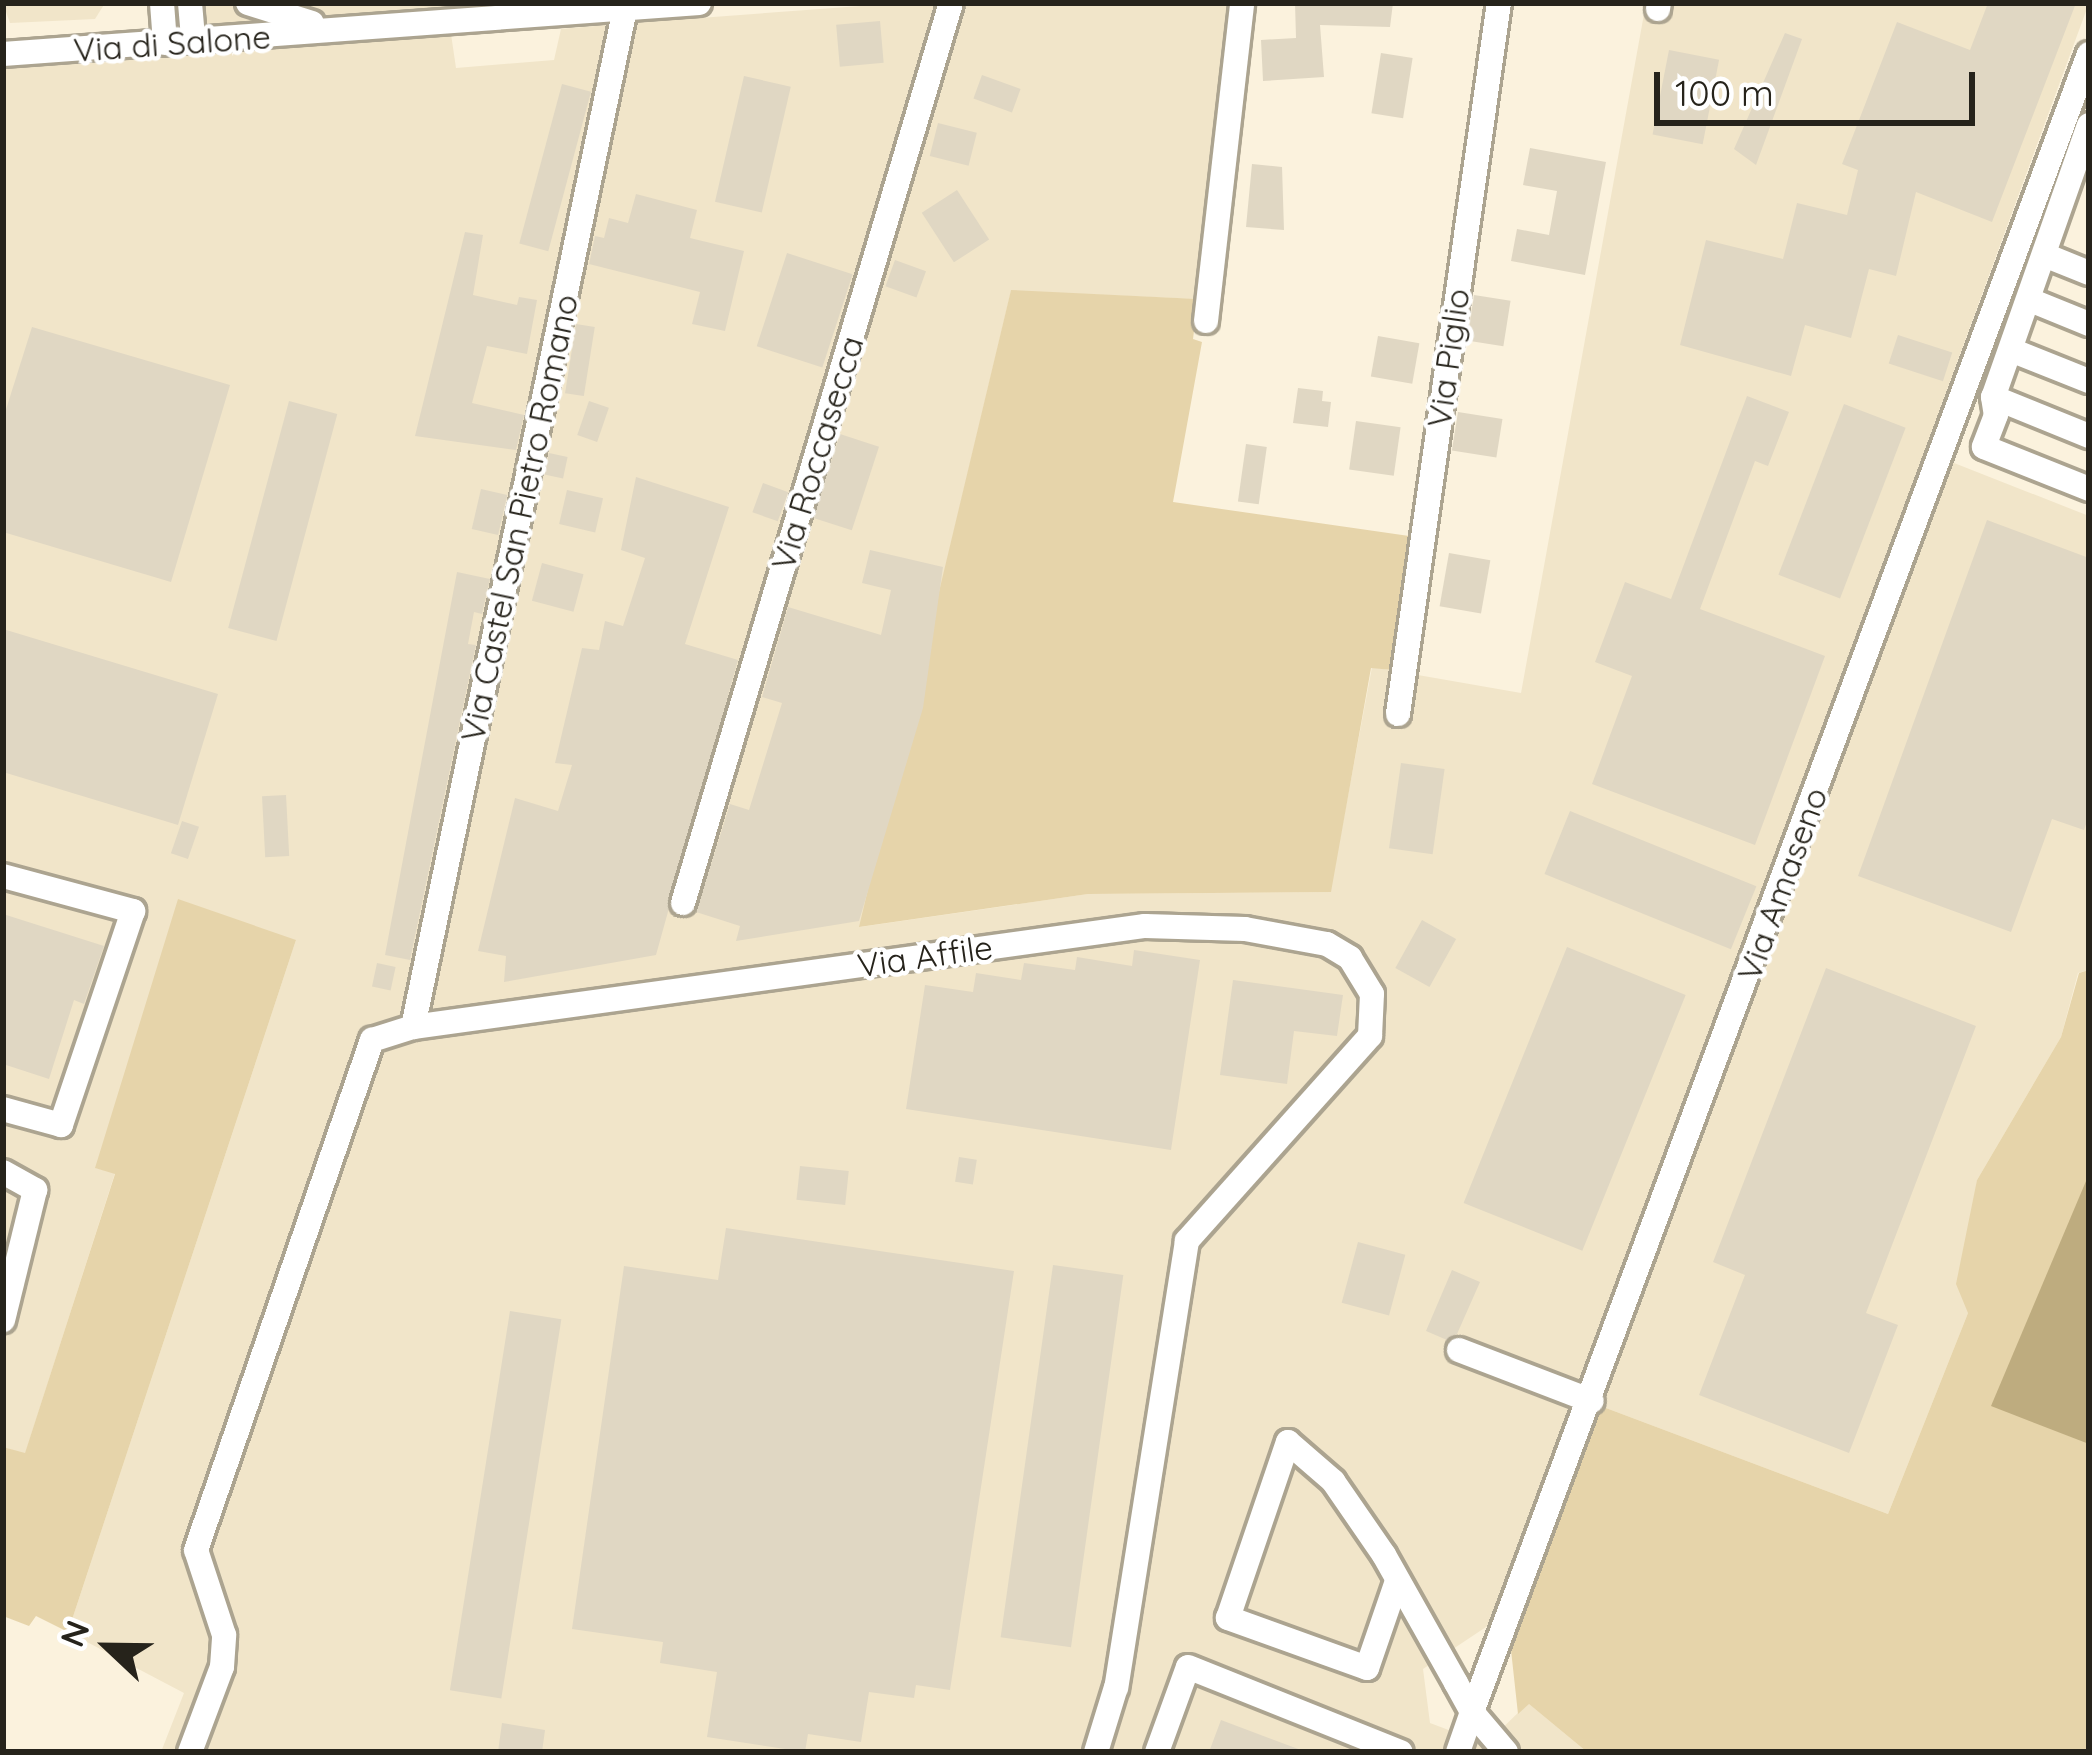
<!DOCTYPE html>
<style>
body{margin:0}
#map{position:relative;width:2092px;height:1755px;overflow:hidden;background:#fbf2dd;font-family:Quicksand,sans-serif}
div>[style]{position:absolute}
.built>*{inset:0;background:#f1e5c9}
.green>*{inset:0;background:#e6d4aa}
.water>*{inset:0;background:#beac7f}
.building>*{inset:0;background:#e0d7c3;transform-origin:0 0}
.roads{filter:drop-shadow(3px 0 #aca490) drop-shadow(-3px 0 #aca490) drop-shadow(0 3px #aca490) drop-shadow(0 -3px #aca490)}
.minor>*{height:24px;margin:-12px;padding:0 12px;transform-origin:12px;border-radius:12px;background:#fff}
span{translate:-50% -50%;white-space:nowrap;text-align:center;line-height:1.15;-webkit-text-stroke:9px #fff;paint-order:stroke}
.street-label{font-size:33px;color:#26231b}
.frame{position:absolute;inset:0;border:6px solid #26231b;pointer-events:none}
.north{position:absolute;left:48px;top:1587px;width:120px;height:120px;-webkit-text-stroke:9px #fff;paint-order:stroke;rotate:292deg;font-size:33px;font-weight:700;line-height:48px;text-align:center;color:#26231b}
.north::after{content:'';display:block;margin:auto;width:42px;height:54px;background:#26231b;clip-path:polygon(50% 0,100% 100%,50% 72%,0 100%)}
.scale{position:absolute;left:1654px;top:72px;width:321px;height:54px;box-sizing:border-box;border:6px solid #26231b;border-top:0;padding-left:15px;font-size:36px;line-height:42px;white-space:nowrap;color:#26231b;-webkit-text-stroke:9px #fff;paint-order:stroke}
</style>
<div id="map">
<div class="built">
<div style="clip-path:polygon(3px 3px,105px 3px,95px 19px,10px 23px)"></div>
<div style="clip-path:polygon(199px 3px,559px 3px,202px 30px)"></div>
<div style="clip-path:polygon(901px 3px,1234px 3px,1198px 299px,1011px 291px,860px 927px,1088px 894px,1330px 892px,1372px 667px,1521px 693px,1646px 3px,2089px 3px,1495px 1621px,1423px 1669px,1430px 1723px,1486px 1744px,1528px 1703px,1587px 1752px,161px 1752px,184px 1693px,68px 1632px,296px 940px,96px 1168px,115px 1173px,25px 1454px,3px 1447px,3px 69px,451px 34px,456px 68px,554px 60px,561px 29px,607px 25px,450px 815px,632px 23px)"></div>
<div style="clip-path:polygon(1949px 461px,2089px 516px,2089px 970px,2078px 973px,2061px 1037px,1977px 1180px,1968px 1313px,1888px 1514px,1598px 1405px)"></div>
</div>
<div class="green">
<div style="clip-path:polygon(1011px 290px,1198px 299px,1193px 339px,1202px 342px,1173px 502px,1423px 538px,1403px 671px,1371px 668px,1331px 892px,1088px 894px,859px 927px)"></div>
<div style="clip-path:polygon(178px 899px,296px 940px,68px 1632px,36px 1616px,29px 1626px,3px 1616px,3px 1447px,25px 1453px,115px 1174px,95px 1168px)"></div>
<div style="clip-path:polygon(2089px 970px,2089px 1752px,1587px 1752px,1529px 1704px,1518px 1714px,1511px 1650px,1598px 1405px,1888px 1514px,1968px 1313px,1956px 1284px,1977px 1180px,2061px 1037px,2079px 973px)"></div>
</div>
<div class="water">
<div style="clip-path:polygon(2089px 1174px,2089px 1444px,1991px 1406px)"></div>
</div>
<div class="building">
<div style="clip-path:polygon(1295px 3px,1393px 3px,1390px 27px,1320px 25px,1324px 77px,1263px 81px,1261px 40px,1296px 38px)"></div>
<div style="clip-path:polygon(1988px 3px,2076px 3px,1992px 222px,1916px 192px,1896px 276px,1869px 269px,1851px 338px,1805px 325px,1791px 376px,1680px 345px,1706px 240px,1783px 259px,1797px 203px,1847px 215px,1858px 170px,1842px 164px,1897px 22px,1970px 50px)"></div>
<div style="left:880px;top:21px;width:42px;height:44px;rotate:85deg"></div>
<div style="clip-path:polygon(1785px 33px,1802px 39px,1756px 165px,1734px 149px)"></div>
<div style="left:1669px;top:50px;width:51px;height:86px;rotate:11deg"></div>
<div style="left:1381px;top:53px;width:32px;height:61px;rotate:9deg"></div>
<div style="left:982px;top:75px;width:41px;height:25px;rotate:20deg"></div>
<div style="left:744px;top:76px;width:48px;height:129px;rotate:13deg"></div>
<div style="left:562px;top:84px;width:30px;height:165px;rotate:15deg"></div>
<div style="left:938px;top:123px;width:40px;height:34px;rotate:14deg"></div>
<div style="clip-path:polygon(1530px 148px,1606px 162px,1585px 275px,1511px 261px,1517px 229px,1549px 235px,1557px 191px,1523px 185px)"></div>
<div style="clip-path:polygon(1252px 164px,1282px 167px,1284px 230px,1246px 227px)"></div>
<div style="left:957px;top:190px;width:59px;height:42px;rotate:57deg"></div>
<div style="clip-path:polygon(636px 194px,697px 210px,690px 238px,744px 251px,725px 331px,692px 324px,700px 292px,589px 264px,595px 236px,604px 238px,609px 218px,628px 223px)"></div>
<div style="clip-path:polygon(465px 232px,483px 235px,473px 295px,517px 305px,519px 297px,537px 300px,527px 354px,487px 346px,472px 403px,524px 415px,516px 450px,415px 436px)"></div>
<div style="left:787px;top:253px;width:69px;height:98px;rotate:18deg"></div>
<div style="left:895px;top:260px;width:33px;height:28px;rotate:20deg"></div>
<div style="left:1474px;top:295px;width:37px;height:46px;rotate:9deg"></div>
<div style="left:576px;top:324px;width:19px;height:70px;rotate:9deg"></div>
<div style="clip-path:polygon(32px 327px,230px 385px,171px 582px,3px 532px,3px 419px)"></div>
<div style="left:1898px;top:335px;width:57px;height:30px;rotate:18deg"></div>
<div style="left:1378px;top:336px;width:42px;height:41px;rotate:10deg"></div>
<div style="clip-path:polygon(1298px 388px,1323px 391px,1322px 401px,1331px 402px,1328px 427px,1293px 423px)"></div>
<div style="clip-path:polygon(1747px 396px,1789px 412px,1768px 466px,1755px 461px,1700px 609px,1825px 656px,1755px 845px,1592px 784px,1632px 676px,1595px 662px,1625px 582px,1671px 599px)"></div>
<div style="left:289px;top:401px;width:50px;height:235px;rotate:15deg"></div>
<div style="left:589px;top:401px;width:21px;height:36px;rotate:19deg"></div>
<div style="left:1844px;top:404px;width:66px;height:183px;rotate:21deg"></div>
<div style="left:1458px;top:412px;width:45px;height:39px;rotate:9deg"></div>
<div style="left:1356px;top:421px;width:45px;height:49px;rotate:8deg"></div>
<div style="left:840px;top:434px;width:41px;height:88px;rotate:18deg"></div>
<div style="left:1246px;top:444px;width:21px;height:58px;rotate:8deg"></div>
<div style="left:549px;top:453px;width:19px;height:22px;rotate:12deg"></div>
<div style="clip-path:polygon(636px 477px,729px 507px,685px 644px,738px 660px,656px 955px,504px 982px,506px 956px,478px 951px,515px 798px,558px 811px,572px 765px,555px 763px,582px 648px,599px 650px,605px 621px,623px 626px,645px 558px,621px 550px)"></div>
<div style="left:763px;top:483px;width:27px;height:31px;rotate:20deg"></div>
<div style="left:481px;top:489px;width:27px;height:41px;rotate:13deg"></div>
<div style="left:567px;top:490px;width:37px;height:35px;rotate:13deg"></div>
<div style="clip-path:polygon(1987px 520px,2089px 558px,2089px 816px,2084px 830px,2052px 819px,2011px 932px,1858px 876px)"></div>
<div style="clip-path:polygon(870px 550px,943px 567px,923px 708px,859px 921px,736px 941px,740px 926px,696px 912px,730px 804px,749px 810px,782px 703px,762px 697px,788px 607px,881px 635px,891px 590px,862px 583px)"></div>
<div style="left:1449px;top:553px;width:42px;height:54px;rotate:10deg"></div>
<div style="left:542px;top:563px;width:43px;height:39px;rotate:15deg"></div>
<div style="clip-path:polygon(457px 572px,490px 579px,482px 614px,474px 612px,468px 644px,476px 645px,410px 960px,385px 955px)"></div>
<div style="clip-path:polygon(3px 629px,218px 694px,178px 825px,3px 772px)"></div>
<div style="left:1401px;top:763px;width:44px;height:86px;rotate:8deg"></div>
<div style="left:286px;top:795px;width:61px;height:24px;rotate:87deg"></div>
<div style="left:1570px;top:811px;width:201px;height:68px;rotate:22deg"></div>
<div style="left:182px;top:821px;width:18px;height:34px;rotate:19deg"></div>
<div style="clip-path:polygon(3px 914px,104px 946px,84px 1004px,74px 1000px,49px 1079px,3px 1064px)"></div>
<div style="left:1422px;top:920px;width:39px;height:55px;rotate:29deg"></div>
<div style="left:1567px;top:947px;width:128px;height:276px;rotate:22deg"></div>
<div style="clip-path:polygon(1134px 950px,1200px 960px,1171px 1150px,906px 1109px,925px 985px,973px 992px,976px 973px,1021px 980px,1024px 963px,1075px 970px,1077px 957px,1132px 966px)"></div>
<div style="left:377px;top:963px;width:19px;height:24px;rotate:12deg"></div>
<div style="clip-path:polygon(1826px 968px,1976px 1026px,1866px 1313px,1898px 1325px,1849px 1453px,1699px 1395px,1745px 1275px,1713px 1262px)"></div>
<div style="clip-path:polygon(1233px 980px,1343px 995px,1337px 1036px,1294px 1031px,1287px 1084px,1220px 1075px)"></div>
<div style="left:959px;top:1157px;width:18px;height:25px;rotate:9deg"></div>
<div style="left:800px;top:1166px;width:49px;height:34px;rotate:6deg"></div>
<div style="clip-path:polygon(726px 1228px,1014px 1271px,950px 1690px,916px 1685px,914px 1698px,869px 1692px,861px 1742px,808px 1734px,805px 1752px,707px 1737px,717px 1672px,660px 1663px,663px 1642px,572px 1629px,624px 1266px,718px 1280px)"></div>
<div style="left:1358px;top:1242px;width:49px;height:63px;rotate:15deg"></div>
<div style="left:1053px;top:1265px;width:71px;height:376px;rotate:8deg"></div>
<div style="clip-path:polygon(1452px 1270px,1480px 1282px,1457px 1334px,1447px 1340px,1426px 1331px)"></div>
<div style="left:510px;top:1311px;width:52px;height:384px;rotate:9deg"></div>
<div style="clip-path:polygon(1221px 1720px,1301px 1750px,1301px 1752px,1209px 1752px)"></div>
<div style="clip-path:polygon(502px 1723px,545px 1730px,542px 1752px,498px 1752px)"></div>
</div>
<div class="roads">
<div class="minor">
<div style="left:162px;top:3px;width:40px;rotate:85.7deg"></div>
<div style="left:190px;top:3px;width:37px;rotate:85deg"></div>
<div style="left:248px;top:3px;width:67px;rotate:17.4deg"></div>
<div style="left:1658px;top:9px;width:6px;rotate:-81deg"></div>
<div style="left:3px;top:54px;width:698px;rotate:-4.19deg"></div>
<div style="left:2089px;top:125px;width:288px;rotate:109.4deg"></div>
<div style="left:1993px;top:397px;width:18px;rotate:81deg"></div>
<div style="left:1996px;top:415px;width:34px;rotate:111deg"></div>
<div style="left:1984px;top:447px;width:113px;rotate:21.8deg"></div>
<div style="left:2047px;top:256px;width:45px;rotate:22deg"></div>
<div style="left:2030px;top:300px;width:64px;rotate:22.1deg"></div>
<div style="left:1206px;top:321px;width:320px;rotate:-83.5deg"></div>
<div style="left:2011px;top:350px;width:84px;rotate:21.7deg"></div>
<div style="left:1993px;top:397px;width:104px;rotate:22.1deg"></div>
<div style="left:1398px;top:714px;width:718px;rotate:-81.92deg"></div>
<div style="left:3px;top:876px;width:135px;rotate:15.1deg"></div>
<div style="left:133px;top:911px;width:226px;rotate:108.6deg"></div>
<div style="left:61px;top:1125px;width:60px;rotate:-164.6deg"></div>
<div style="left:683px;top:903px;width:939px;rotate:-73.42deg"></div>
<div style="left:413px;top:1027px;width:1040px;rotate:-78.24deg"></div>
<div style="left:3px;top:1172px;width:37px;rotate:29deg"></div>
<div style="left:35px;top:1190px;width:134px;rotate:103.8deg"></div>
<div style="left:1459px;top:1350px;width:142px;rotate:21deg"></div>
<div style="left:1397px;top:1581px;width:92px;rotate:109deg"></div>
<div style="left:1367px;top:1668px;width:148px;rotate:-160.2deg"></div>
<div style="left:1228px;top:1618px;width:186px;rotate:-71.2deg"></div>
<div style="left:1288px;top:1442px;width:60px;rotate:40.9deg"></div>
<div style="left:1333px;top:1481px;width:90px;rotate:55.4deg"></div>
<div style="left:1384px;top:1555px;width:147px;rotate:60.6deg"></div>
<div style="left:1456px;top:1683px;width:33px;rotate:61deg"></div>
<div style="left:1472px;top:1712px;width:42px;rotate:109.3deg"></div>
<div style="left:190px;top:1752px;width:91px;rotate:-69.4deg"></div>
<div style="left:222px;top:1667px;width:32px;rotate:-86deg"></div>
<div style="left:224px;top:1635px;width:89px;rotate:-108.2deg"></div>
<div style="left:196px;top:1550px;width:540px;rotate:-70.96deg"></div>
<div style="left:372px;top:1040px;width:43px;rotate:-17.6deg"></div>
<div style="left:413px;top:1027px;width:739px;rotate:-7.86deg"></div>
<div style="left:1145px;top:926px;width:100px;rotate:1.7deg"></div>
<div style="left:1245px;top:929px;width:83px;rotate:10.4deg"></div>
<div style="left:1327px;top:944px;width:27px;rotate:31deg"></div>
<div style="left:1350px;top:958px;width:42px;rotate:58.6deg"></div>
<div style="left:1372px;top:994px;width:42px;rotate:92.7deg"></div>
<div style="left:1370px;top:1036px;width:275px;rotate:131.8deg"></div>
<div style="left:1187px;top:1241px;width:452px;rotate:99deg"></div>
<div style="left:1116px;top:1687px;width:68px;rotate:107.1deg"></div>
<div style="left:1157px;top:1752px;width:90px;rotate:-70deg"></div>
<div style="left:1188px;top:1667px;width:229px;rotate:21.8deg"></div>
<div style="left:1506px;top:1752px;width:52px;rotate:-130.4deg"></div>
<div style="left:1472px;top:1712px;width:1769px;rotate:-69.59deg"></div>
</div>
</div>
<div class="street-label">
<span style="left:172px;top:43px;rotate:-4deg">Via di Salone</span>
<span style="left:1448px;top:358px;rotate:-82deg">Via Piglio</span>
<span style="left:817px;top:453px;rotate:-73deg">Via Roccasecca</span>
<span style="left:519px;top:518px;rotate:-78deg">Via Castel San Pietro Romano</span>
<span style="left:1782px;top:884px;rotate:-70deg">Via Amaseno</span>
<span style="left:925px;top:956px;rotate:-8deg">Via Affile</span>
</div>
<div class="frame"></div>
<div class="north">N</div>
<div class="scale">100 m</div>
</div>
